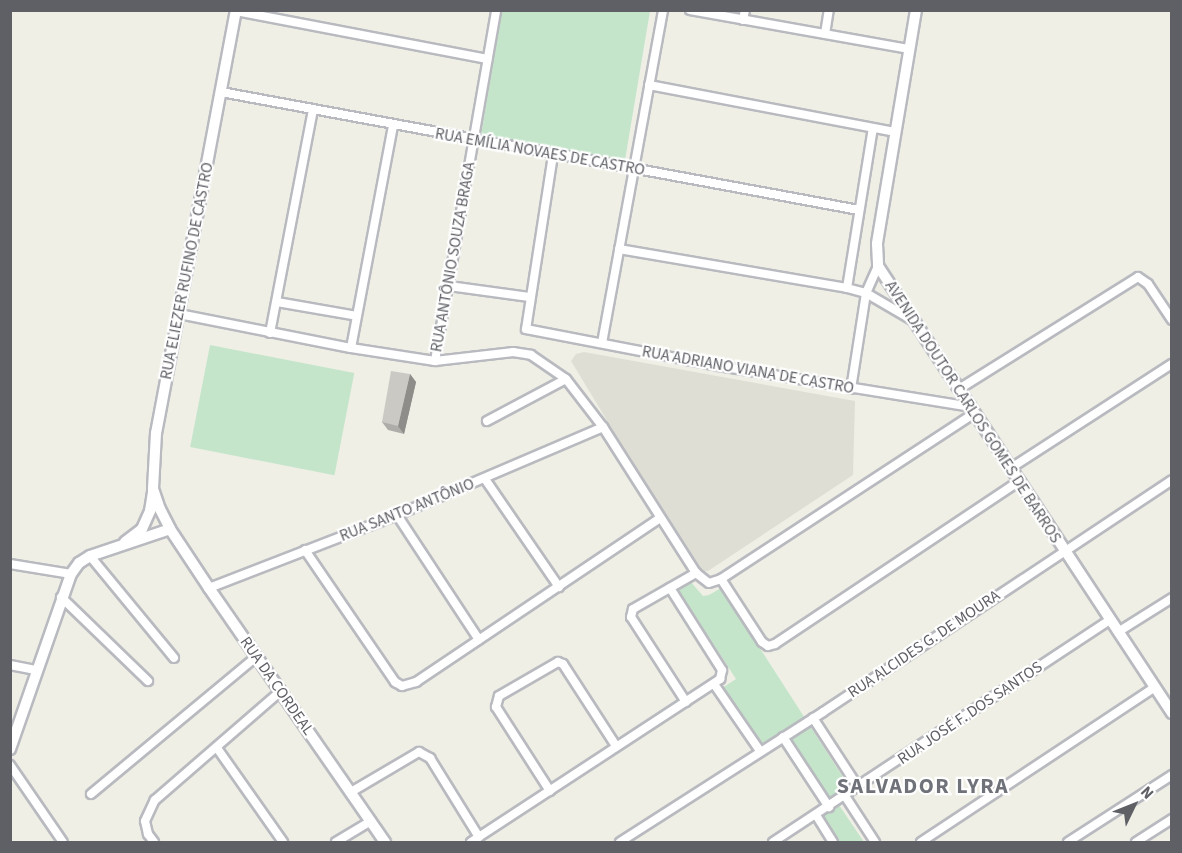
<!DOCTYPE html>
<meta charset="utf-8">
<style>
body{margin:0}
#map{position:relative;width:1182px;height:853px;overflow:hidden;background:#efefe6;font-family:"Source Sans 3",sans-serif}
div>[style]{position:absolute}
.education>*{inset:0;background:#dfded5}
.green>*{inset:0;background:#c5e5cb;transform-origin:0 0}
.roads{filter:drop-shadow(2px 0 #b8babf) drop-shadow(-2px 0 #b8babf) drop-shadow(0 2px #b8babf) drop-shadow(0 -2px #b8babf)}
.minor>*{height:8px;margin:-4px;padding:0 4px;transform-origin:4px;border-radius:4px;background:#fff}
.tertiary>*{height:10px;margin:-5px;padding:0 5px;transform-origin:5px;border-radius:5px;background:#fff}
.wall>*{inset:0;background:#afada9}
.shaded-wall>*{inset:0;background:#8e8d89}
.building>*{inset:0;background:#cbc9c4}
span{translate:-50% -50%;white-space:nowrap;text-align:center;line-height:1.15;-webkit-text-stroke:4.5px #fff;paint-order:stroke}
.street-label{font-size:16px;color:#5e6066}
.district-label{font-size:22px;color:#6f7278;font-weight:700;letter-spacing:1.5px}
.frame{position:absolute;inset:0;border:12px solid #5e6066;pointer-events:none}
.north{position:absolute;left:1104px;top:775px;width:60px;height:60px;-webkit-text-stroke:4px #fff;paint-order:stroke;rotate:47deg;font-size:16px;font-weight:700;line-height:24px;text-align:center;color:#5e6066}
.north::after{content:'';display:block;margin:auto;width:21px;height:27px;background:#5e6066;clip-path:polygon(50% 0,100% 100%,50% 72%,0 100%)}
</style>
<div id="map">
<div class="education">
<div style="clip-path:polygon(584px 352px,855px 401px,853px 475px,708px 571px,703px 571px,692px 561px,571px 361px,576px 354px)"></div>
</div>
<div class="green">
<div style="clip-path:polygon(502px 11px,650px 11px,625px 160px,481px 135px)"></div>
<div style="left:210px;top:345px;width:147px;height:104px;rotate:11deg"></div>
<div style="clip-path:polygon(690px 581px,703px 596px,709px 595px,721px 588px,850px 788px,828px 802px,783px 733px,760px 748px,719px 690px,736px 679px,678px 589px)"></div>
<div style="clip-path:polygon(839px 805px,864px 842px,837px 842px,820px 817px)"></div>
</div>
<div class="roads">
<div class="minor">
<div style="left:690px;top:10px;width:223px;rotate:10.1deg"></div>
<div style="left:236px;top:11px;width:256px;rotate:10.8deg"></div>
<div style="left:743px;top:20px;width:10px;rotate:-79deg"></div>
<div style="left:825px;top:34px;width:24px;rotate:-81deg"></div>
<div style="left:649px;top:85px;width:250px;rotate:10.8deg"></div>
<div style="left:221px;top:92px;width:649px;rotate:10.48deg"></div>
<div style="left:553px;top:155px;width:176px;rotate:98.8deg"></div>
<div style="left:526px;top:329px;width:196px;rotate:10.9deg"></div>
<div style="left:718px;top:366px;width:256px;rotate:9.2deg"></div>
<div style="left:619px;top:249px;width:231px;rotate:9.7deg"></div>
<div style="left:847px;top:288px;width:20px;rotate:15deg"></div>
<div style="left:866px;top:293px;width:56px;rotate:30.3deg"></div>
<div style="left:449px;top:286px;width:81px;rotate:7.8deg"></div>
<div style="left:847px;top:288px;width:162px;rotate:-80.8deg"></div>
<div style="left:277px;top:302px;width:81px;rotate:9.9deg"></div>
<div style="left:179px;top:314px;width:175px;rotate:11.2deg"></div>
<div style="left:351px;top:348px;width:85px;rotate:8.8deg"></div>
<div style="left:435px;top:361px;width:79px;rotate:-6.6deg"></div>
<div style="left:513px;top:352px;width:18px;rotate:9deg"></div>
<div style="left:531px;top:355px;width:42px;rotate:34.4deg"></div>
<div style="left:566px;top:379px;width:61px;rotate:52.4deg"></div>
<div style="left:603px;top:427px;width:173px;rotate:57.5deg"></div>
<div style="left:696px;top:573px;width:16px;rotate:38deg"></div>
<div style="left:709px;top:583px;width:13px;rotate:-18deg"></div>
<div style="left:721px;top:579px;width:303px;rotate:-33.2deg"></div>
<div style="left:270px;top:333px;width:227px;rotate:-79.1deg"></div>
<div style="left:602px;top:343px;width:339px;rotate:-79.6deg"></div>
<div style="left:351px;top:348px;width:226px;rotate:-79.3deg"></div>
<div style="left:435px;top:361px;width:356px;rotate:-80.1deg"></div>
<div style="left:851px;top:389px;width:97px;rotate:-81.1deg"></div>
<div style="left:866px;top:293px;width:30px;rotate:-66deg"></div>
<div style="left:959px;top:389px;width:211px;rotate:-32deg"></div>
<div style="left:1138px;top:277px;width:12px;rotate:35deg"></div>
<div style="left:1148px;top:284px;width:43px;rotate:56.3deg"></div>
<div style="left:487px;top:421px;width:89px;rotate:-28deg"></div>
<div style="left:1011px;top:468px;width:192px;rotate:-32.9deg"></div>
<div style="left:485px;top:479px;width:131px;rotate:55.6deg"></div>
<div style="left:397px;top:515px;width:149px;rotate:56.7deg"></div>
<div style="left:305px;top:550px;width:160px;rotate:55.7deg"></div>
<div style="left:395px;top:682px;width:8px;rotate:30deg"></div>
<div style="left:402px;top:686px;width:15px;rotate:-16deg"></div>
<div style="left:416px;top:682px;width:293px;rotate:-33.9deg"></div>
<div style="left:90px;top:556px;width:132px;rotate:50.5deg"></div>
<div style="left:10px;top:564px;width:62px;rotate:9.3deg"></div>
<div style="left:721px;top:579px;width:75px;rotate:56.9deg"></div>
<div style="left:762px;top:642px;width:7px;rotate:34deg"></div>
<div style="left:768px;top:646px;width:7px;rotate:-16deg"></div>
<div style="left:775px;top:644px;width:293px;rotate:-33.7deg"></div>
<div style="left:209px;top:588px;width:202px;rotate:-21.2deg"></div>
<div style="left:397px;top:515px;width:224px;rotate:-23.1deg"></div>
<div style="left:61px;top:597px;width:121px;rotate:44deg"></div>
<div style="left:1118px;top:632px;width:64px;rotate:-32.2deg"></div>
<div style="left:10px;top:665px;width:26px;rotate:11deg"></div>
<div style="left:714px;top:684px;width:81px;rotate:55.5deg"></div>
<div style="left:686px;top:702px;width:101px;rotate:-122.9deg"></div>
<div style="left:631px;top:617px;width:8px;rotate:-76deg"></div>
<div style="left:633px;top:609px;width:73px;rotate:-29.7deg"></div>
<div style="left:813px;top:718px;width:82px;rotate:56.9deg"></div>
<div style="left:783px;top:737px;width:84px;rotate:56.7deg"></div>
<div style="left:217px;top:748px;width:115px;rotate:54.9deg"></div>
<div style="left:10px;top:765px;width:93px;rotate:55.5deg"></div>
<div style="left:550px;top:791px;width:100px;rotate:-122.7deg"></div>
<div style="left:496px;top:707px;width:11px;rotate:-75deg"></div>
<div style="left:499px;top:696px;width:68px;rotate:-30deg"></div>
<div style="left:558px;top:662px;width:5px;rotate:22deg"></div>
<div style="left:563px;top:664px;width:98px;rotate:57.1deg"></div>
<div style="left:351px;top:792px;width:79px;rotate:-30.5deg"></div>
<div style="left:419px;top:752px;width:13px;rotate:29deg"></div>
<div style="left:430px;top:758px;width:93px;rotate:58.2deg"></div>
<div style="left:91px;top:794px;width:216px;rotate:-39.7deg"></div>
<div style="left:845px;top:796px;width:55px;rotate:56.9deg"></div>
<div style="left:816px;top:815px;width:32px;rotate:58deg"></div>
<div style="left:154px;top:842px;width:10px;rotate:-127deg"></div>
<div style="left:148px;top:834px;width:13px;rotate:-103deg"></div>
<div style="left:145px;top:821px;width:23px;rotate:-65deg"></div>
<div style="left:155px;top:800px;width:167px;rotate:-40.9deg"></div>
<div style="left:336px;top:842px;width:41px;rotate:-31deg"></div>
<div style="left:471px;top:842px;width:298px;rotate:-33.2deg"></div>
<div style="left:720px;top:679px;width:9px;rotate:-77deg"></div>
<div style="left:722px;top:670px;width:97px;rotate:-122.4deg"></div>
<div style="left:620px;top:842px;width:241px;rotate:-32.6deg"></div>
<div style="left:823px;top:712px;width:419px;rotate:-33.6deg"></div>
<div style="left:773px;top:842px;width:404px;rotate:-33.4deg"></div>
<div style="left:921px;top:842px;width:281px;rotate:-33.5deg"></div>
<div style="left:1068px;top:842px;width:124px;rotate:-32.8deg"></div>
<div style="left:1136px;top:842px;width:43px;rotate:-32.6deg"></div>
</div>
<div class="tertiary">
<div style="left:236px;top:10px;width:430px;rotate:100.7deg"></div>
<div style="left:156px;top:433px;width:56px;rotate:93.1deg"></div>
<div style="left:153px;top:489px;width:21px;rotate:71deg"></div>
<div style="left:160px;top:509px;width:22px;rotate:63deg"></div>
<div style="left:170px;top:529px;width:71px;rotate:56.5deg"></div>
<div style="left:209px;top:588px;width:309px;rotate:55.3deg"></div>
<div style="left:916px;top:10px;width:237px;rotate:99.5deg"></div>
<div style="left:877px;top:244px;width:22px;rotate:87deg"></div>
<div style="left:878px;top:266px;width:535px;rotate:56.67deg"></div>
<div style="left:125px;top:542px;width:21px;rotate:-37deg"></div>
<div style="left:142px;top:529px;width:20px;rotate:-66deg"></div>
<div style="left:150px;top:511px;width:19px;rotate:-81deg"></div>
<div style="left:10px;top:749px;width:185px;rotate:-70.8deg"></div>
<div style="left:71px;top:574px;width:14px;rotate:-54deg"></div>
<div style="left:79px;top:563px;width:13px;rotate:-32deg"></div>
<div style="left:90px;top:556px;width:84px;rotate:-18.6deg"></div>
</div>
</div>
<div class="wall">
<div style="clip-path:polygon(410px 374px,416px 382px,404px 434px,388px 430px,382px 422px)"></div>
</div>
<div class="shaded-wall">
<div style="clip-path:polygon(410px 374px,416px 382px,404px 434px,398px 426px)"></div>
</div>
<div class="building">
<div style="clip-path:polygon(391px 371px,410px 374px,398px 426px,382px 422px)"></div>
</div>
<div class="street-label">
<span style="left:540px;top:152px;rotate:10deg">RUA EMÍLIA NOVAES DE CASTRO</span>
<span style="left:453px;top:257px;rotate:-80deg">RUA ANTÔNIO SOUZA BRAGA</span>
<span style="left:187px;top:271px;rotate:-79deg">RUA ELIEZER RUFINO DE CASTRO</span>
<span style="left:748px;top:370px;rotate:10deg">RUA ADRIANO VIANA DE CASTRO</span>
<span style="left:973px;top:412px;rotate:57deg">AVENIDA DOUTOR CARLOS GOMES DE BARROS</span>
<span style="left:407px;top:510px;rotate:-22deg">RUA SANTO ANTÔNIO</span>
<span style="left:924px;top:644px;rotate:-34deg">RUA ALCIDES G. DE MOURA</span>
<span style="left:277px;top:686px;rotate:55deg">RUA DA CORDEAL</span>
<span style="left:970px;top:713px;rotate:-34deg">RUA JOSÉ F. DOS SANTOS</span>
</div>
<div class="district-label">
<span style="left:923px;top:787px">SALVADOR LYRA</span>
</div>
<div class="frame"></div>
<div class="north">N</div>
</div>
